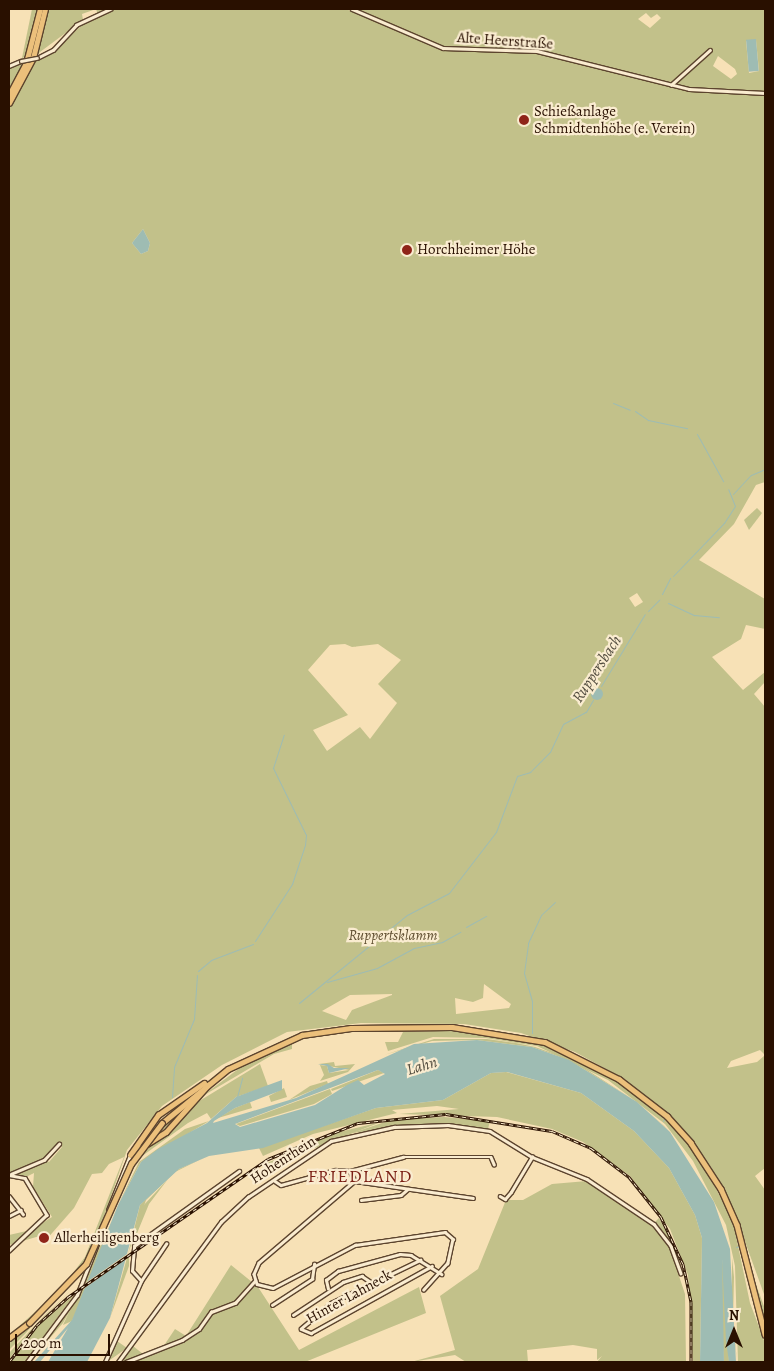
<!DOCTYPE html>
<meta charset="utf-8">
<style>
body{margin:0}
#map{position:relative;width:774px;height:1371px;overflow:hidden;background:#f7e1b6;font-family:Alegreya,serif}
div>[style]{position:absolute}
.green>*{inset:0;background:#c2c18a}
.water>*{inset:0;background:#9ebcb3;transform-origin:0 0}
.round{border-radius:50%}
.pier>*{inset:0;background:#f7e1b6}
.stream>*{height:1px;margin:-0.5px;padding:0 0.5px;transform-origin:0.5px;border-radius:0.5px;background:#9ebcb3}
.roads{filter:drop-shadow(1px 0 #5c442e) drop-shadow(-1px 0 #5c442e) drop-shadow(0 1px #5c442e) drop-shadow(0 -1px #5c442e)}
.minor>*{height:2.5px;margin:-1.25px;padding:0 1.25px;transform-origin:1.25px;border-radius:1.25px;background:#faecd0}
.tertiary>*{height:3px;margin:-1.5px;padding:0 1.5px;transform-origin:1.5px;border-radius:1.5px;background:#faecd0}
.primary>*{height:4.5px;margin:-2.25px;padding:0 2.25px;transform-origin:2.25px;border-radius:2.25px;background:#ecc07b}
.trunk>*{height:4.5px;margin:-2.25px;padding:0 2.25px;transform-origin:2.25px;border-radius:2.25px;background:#ecc07b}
.rail>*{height:3px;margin-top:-1.5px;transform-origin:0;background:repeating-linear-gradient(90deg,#faecd0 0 4px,#291000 0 8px);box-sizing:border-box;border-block:1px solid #291000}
.bridges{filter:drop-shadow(1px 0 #5c442e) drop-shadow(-1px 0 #5c442e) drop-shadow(0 1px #5c442e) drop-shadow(0 -1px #5c442e)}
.minor-bridge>*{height:2.5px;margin:-1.25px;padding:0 1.25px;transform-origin:1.25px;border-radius:1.25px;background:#faecd0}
.primary-bridge>*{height:4.5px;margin:-2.25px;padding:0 2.25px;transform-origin:2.25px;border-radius:2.25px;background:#ecc07b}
.dots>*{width:14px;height:14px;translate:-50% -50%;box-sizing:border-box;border:2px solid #faecd0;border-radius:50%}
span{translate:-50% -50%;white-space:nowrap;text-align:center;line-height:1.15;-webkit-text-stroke:4.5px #faecd0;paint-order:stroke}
.street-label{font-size:15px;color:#291000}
.poi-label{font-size:15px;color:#291000}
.left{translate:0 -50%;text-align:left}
.park-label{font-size:15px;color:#5f4e30;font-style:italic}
.water-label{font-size:16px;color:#524c3f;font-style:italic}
.quarter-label{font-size:18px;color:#7a1f14;letter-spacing:1px}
.frame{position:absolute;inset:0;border:10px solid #291000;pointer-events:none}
.north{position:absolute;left:709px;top:1306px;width:50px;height:50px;-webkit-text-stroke:4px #faecd0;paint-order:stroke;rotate:0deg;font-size:14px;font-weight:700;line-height:20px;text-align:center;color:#291000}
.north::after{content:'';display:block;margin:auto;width:18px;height:22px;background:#291000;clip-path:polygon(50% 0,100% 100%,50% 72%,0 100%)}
.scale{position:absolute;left:15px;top:1334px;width:95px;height:22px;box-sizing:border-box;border:2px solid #291000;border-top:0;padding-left:6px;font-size:15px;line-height:18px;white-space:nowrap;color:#291000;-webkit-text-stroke:4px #faecd0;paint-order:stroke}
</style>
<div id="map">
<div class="green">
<div style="clip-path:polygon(32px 9px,38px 9px,26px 57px,22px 58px)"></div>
<div style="clip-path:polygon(47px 9px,109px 9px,98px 15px,96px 9px,82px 14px,83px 20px,36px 55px)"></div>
<div style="clip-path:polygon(evenodd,114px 9px,346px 9px,437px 48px,359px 9px,765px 9px,765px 482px,756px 485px,734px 524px,699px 560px,765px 599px,765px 629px,746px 625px,741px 639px,712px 657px,743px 690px,765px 672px,765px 682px,754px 694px,765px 707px,765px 1168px,755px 1176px,765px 1190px,765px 1297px,734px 1211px,711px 1167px,673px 1120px,626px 1080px,575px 1052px,521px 1033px,464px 1024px,361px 1023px,287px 1032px,222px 1065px,162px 1106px,127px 1150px,95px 1243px,88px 1256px,63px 1288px,27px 1321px,9px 1335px,61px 1289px,85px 1257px,124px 1157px,109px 1164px,102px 1173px,92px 1174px,74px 1208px,46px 1240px,43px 1235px,9px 1245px,9px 1235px,31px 1230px,52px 1217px,33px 1187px,34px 1173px,24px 1178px,9px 1177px,9px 108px,34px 61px,51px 54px,82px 25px,114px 9px,646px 13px,651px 18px,657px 14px,661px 18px,650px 28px,638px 19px,646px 13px,114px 9px,756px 40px,759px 71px,749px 73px,746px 41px,756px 40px,114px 9px,718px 56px,735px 69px,737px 74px,731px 79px,713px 66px,718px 56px,114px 9px,143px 229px,150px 243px,148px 251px,141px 254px,132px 243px,143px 229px,114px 9px,637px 593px,643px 602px,635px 607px,629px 598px,637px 593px,114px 9px,345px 644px,352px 647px,378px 644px,401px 660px,378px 684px,397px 703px,370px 739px,360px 727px,327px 751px,313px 730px,348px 715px,308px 670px,330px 645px,345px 644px,114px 9px,484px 984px,511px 1004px,509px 1008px,456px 1014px,455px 998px,473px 1002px,483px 998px,484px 984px,114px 9px,350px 995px,392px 994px,392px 995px,352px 1010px,346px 1020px,322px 1011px,350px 995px,114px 9px,760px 1050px,765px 1055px,757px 1062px,727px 1068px,731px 1061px,760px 1050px,114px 9px,58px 1144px,62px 1147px,49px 1162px,44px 1159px,58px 1144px)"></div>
<div style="clip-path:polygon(24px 63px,18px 75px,9px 88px,9px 69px)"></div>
<div style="clip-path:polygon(757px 508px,762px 513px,749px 530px,744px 520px)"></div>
<div style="clip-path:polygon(468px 1030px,545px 1044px,618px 1080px,678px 1131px,701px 1159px,733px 1222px,750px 1303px,765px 1343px,765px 1362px,738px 1362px,735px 1266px,726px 1225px,693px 1161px,665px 1124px,608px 1080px,537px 1046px,486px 1038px,433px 1037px,388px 1051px,385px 1042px,398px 1042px,403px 1032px)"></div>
<div style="clip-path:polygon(434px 1039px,487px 1039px,516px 1043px,535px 1047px,555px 1054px,581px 1066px,637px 1102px,664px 1126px,670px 1132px,637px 1102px,569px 1060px,532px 1047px,477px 1040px,432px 1041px,384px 1055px)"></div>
<div style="clip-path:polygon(292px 1043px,292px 1049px,274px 1054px,201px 1097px,249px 1061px)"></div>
<div style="clip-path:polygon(334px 1062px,335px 1066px,355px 1064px,348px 1072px,320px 1081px,324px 1075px,320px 1065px,327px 1066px,329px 1073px,349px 1070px,319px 1064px)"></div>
<div style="clip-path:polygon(260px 1064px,268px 1086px,236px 1097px,211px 1119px,207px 1113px,188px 1123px,138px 1159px,196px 1103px)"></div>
<div style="clip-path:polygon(378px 1070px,384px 1073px,332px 1091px,331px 1089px)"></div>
<div style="clip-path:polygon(506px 1072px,581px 1093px,634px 1131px,669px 1168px,695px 1215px,702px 1238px,700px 1362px,693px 1362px,688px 1275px,670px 1229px,630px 1176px,583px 1142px,552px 1129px,497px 1117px,399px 1114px,459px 1109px,437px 1106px,392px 1110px,397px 1113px,313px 1134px,263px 1156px,259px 1148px,376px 1108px,443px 1100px,491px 1073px)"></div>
<div style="clip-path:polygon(327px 1081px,328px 1084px,289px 1100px,310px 1086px)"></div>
<div style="clip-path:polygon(284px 1088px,287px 1097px,271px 1102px,269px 1096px)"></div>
<div style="clip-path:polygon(330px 1089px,332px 1094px,314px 1104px,240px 1126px,236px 1124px)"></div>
<div style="clip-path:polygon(202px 1090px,175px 1121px,152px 1138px,165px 1122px)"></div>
<div style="clip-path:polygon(250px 1102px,252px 1108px,218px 1118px,235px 1108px)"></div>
<div style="clip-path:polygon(444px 1117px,490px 1121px,488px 1129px,433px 1123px,352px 1133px,394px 1119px)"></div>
<div style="clip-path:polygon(209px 1121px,141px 1162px,118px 1205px,139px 1162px,185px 1129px)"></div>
<div style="clip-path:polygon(381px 1122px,269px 1166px,267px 1163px,335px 1133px)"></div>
<div style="clip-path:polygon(201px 1159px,175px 1172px,146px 1200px,128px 1254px,140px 1205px,170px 1174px,179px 1169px)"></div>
<div style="clip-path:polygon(168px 1179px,149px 1204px,131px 1248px,142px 1207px)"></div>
<div style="clip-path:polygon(587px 1181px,652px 1224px,669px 1246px,685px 1294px,686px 1362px,597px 1362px,602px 1356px,597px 1360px,597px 1349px,573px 1345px,527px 1350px,528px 1362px,466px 1362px,455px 1355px,411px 1362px,455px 1350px,440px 1296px,478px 1269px,506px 1200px,523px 1200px,552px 1184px)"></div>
<div style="clip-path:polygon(659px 1218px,667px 1232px,674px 1249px,654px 1223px)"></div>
<div style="clip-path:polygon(113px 1219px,102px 1252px,72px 1321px,63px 1325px)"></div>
<div style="clip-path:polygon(129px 1257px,129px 1266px,110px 1318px,127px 1258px)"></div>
<div style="clip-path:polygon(732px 1258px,734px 1277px,733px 1319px,737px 1362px,732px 1317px)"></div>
<div style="clip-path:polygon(722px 1260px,725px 1274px,729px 1362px,724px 1362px,721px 1320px)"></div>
<div style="clip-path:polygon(231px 1265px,258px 1287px,299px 1350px,419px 1287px,426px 1313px,305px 1362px,119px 1362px,133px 1346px,143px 1354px,159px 1353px,175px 1329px,186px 1336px)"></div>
<div style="clip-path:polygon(751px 1271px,765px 1309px,765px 1329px)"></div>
<div style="clip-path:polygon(71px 1290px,36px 1325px,9px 1359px,9px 1353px,44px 1316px)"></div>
<div style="clip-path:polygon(81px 1291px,63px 1323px,29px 1362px,63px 1318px)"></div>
<div style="clip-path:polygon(74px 1295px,25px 1362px,10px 1362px,38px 1325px)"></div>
<div style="clip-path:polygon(34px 1323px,26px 1333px,9px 1350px,9px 1341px)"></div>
<div style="clip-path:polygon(117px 1341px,127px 1348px,107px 1362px,112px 1352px)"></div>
</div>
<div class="water">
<div style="left:756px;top:39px;width:32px;height:10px;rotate:85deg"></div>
<div style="clip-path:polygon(143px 229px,150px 243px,148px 251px,141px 254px,132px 243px)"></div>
<div class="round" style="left:591px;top:688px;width:12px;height:12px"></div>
<div style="clip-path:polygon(evenodd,477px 1040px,532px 1047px,569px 1060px,637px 1102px,670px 1132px,714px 1202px,730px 1249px,736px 1362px,729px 1362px,726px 1341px,722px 1259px,724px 1362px,700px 1362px,702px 1238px,695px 1215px,669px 1168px,634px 1131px,581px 1093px,507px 1072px,491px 1073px,443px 1100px,376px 1108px,263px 1148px,209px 1156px,179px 1169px,140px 1205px,110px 1318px,87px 1362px,48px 1362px,68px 1328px,40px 1362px,34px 1362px,72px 1320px,118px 1205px,141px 1162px,158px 1149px,207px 1123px,236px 1097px,282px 1080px,282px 1090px,235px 1108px,214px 1121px,213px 1123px,296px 1098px,414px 1044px,477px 1040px,378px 1070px,385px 1074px,364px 1085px,358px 1080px,347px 1085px,315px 1105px,240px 1127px,235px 1124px,378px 1070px)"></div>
<div style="clip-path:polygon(318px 1064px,328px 1064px,334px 1068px,350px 1068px,329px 1073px,327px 1066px)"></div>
</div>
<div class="pier">
<div style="clip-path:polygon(130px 1252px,130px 1256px,82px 1290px,84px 1284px)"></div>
</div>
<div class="stream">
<div style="left:613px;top:403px;width:18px;rotate:22deg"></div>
<div style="left:635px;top:411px;width:16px;rotate:35deg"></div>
<div style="left:648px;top:420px;width:40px;rotate:12deg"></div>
<div style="left:697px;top:434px;width:54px;rotate:61deg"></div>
<div style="left:733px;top:494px;width:26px;rotate:-47deg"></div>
<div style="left:751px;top:475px;width:15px;rotate:-23deg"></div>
<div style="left:673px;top:576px;width:74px;rotate:-46.1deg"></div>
<div style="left:724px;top:523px;width:20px;rotate:-57deg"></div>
<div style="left:735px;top:506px;width:18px;rotate:-112deg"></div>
<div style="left:662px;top:594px;width:18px;rotate:-63deg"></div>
<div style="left:668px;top:603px;width:29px;rotate:25deg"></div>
<div style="left:694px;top:615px;width:25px;rotate:5deg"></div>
<div style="left:648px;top:611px;width:16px;rotate:-45deg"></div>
<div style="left:601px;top:686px;width:84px;rotate:-58.6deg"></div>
<div style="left:466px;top:927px;width:23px;rotate:-29deg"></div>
<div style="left:255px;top:941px;width:68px;rotate:-57deg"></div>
<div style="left:292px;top:884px;width:41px;rotate:-71.6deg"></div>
<div style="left:305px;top:845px;width:10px;rotate:-84deg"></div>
<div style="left:306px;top:835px;width:75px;rotate:-116.2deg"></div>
<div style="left:273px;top:768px;width:35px;rotate:-72deg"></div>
<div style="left:198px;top:971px;width:17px;rotate:-40deg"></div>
<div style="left:211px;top:960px;width:45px;rotate:-20.9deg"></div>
<div style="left:327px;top:982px;width:52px;rotate:-15.6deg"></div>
<div style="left:377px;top:968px;width:42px;rotate:-28.4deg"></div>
<div style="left:414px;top:948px;width:29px;rotate:-12deg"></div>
<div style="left:442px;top:942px;width:21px;rotate:-29deg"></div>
<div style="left:299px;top:1003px;width:139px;rotate:-39.2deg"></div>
<div style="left:407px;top:915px;width:47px;rotate:-27.6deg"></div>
<div style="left:449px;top:893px;width:77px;rotate:-52.4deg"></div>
<div style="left:496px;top:832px;width:60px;rotate:-69.4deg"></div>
<div style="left:517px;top:776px;width:14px;rotate:-17deg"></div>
<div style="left:530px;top:772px;width:28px;rotate:-45deg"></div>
<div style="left:550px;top:752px;width:31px;rotate:-65deg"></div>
<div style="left:563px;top:724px;width:26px;rotate:-28deg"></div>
<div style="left:586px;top:712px;width:14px;rotate:-60deg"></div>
<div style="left:532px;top:1033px;width:32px;rotate:-90deg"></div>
<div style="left:532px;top:1001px;width:29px;rotate:-106deg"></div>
<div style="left:524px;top:973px;width:30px;rotate:-82deg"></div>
<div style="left:528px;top:943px;width:31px;rotate:-65deg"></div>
<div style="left:541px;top:915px;width:19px;rotate:-43deg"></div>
<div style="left:172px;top:1097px;width:30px;rotate:-86deg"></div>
<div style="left:174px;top:1067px;width:52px;rotate:-67.4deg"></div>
<div style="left:194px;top:1019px;width:44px;rotate:-86.1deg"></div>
<div style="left:237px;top:1097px;width:20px;rotate:-75deg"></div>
<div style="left:663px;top:1121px;width:4px;rotate:-56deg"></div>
<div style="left:736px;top:1247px;width:4px;rotate:-14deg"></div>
</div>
<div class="roads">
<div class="minor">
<div style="left:352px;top:9px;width:99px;rotate:23.2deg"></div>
<div style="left:443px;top:48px;width:94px;rotate:1.8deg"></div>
<div style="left:537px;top:51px;width:157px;rotate:14deg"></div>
<div style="left:689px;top:89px;width:76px;rotate:3deg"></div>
<div style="left:37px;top:58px;width:18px;rotate:-27deg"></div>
<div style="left:53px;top:50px;width:34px;rotate:-47deg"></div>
<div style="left:76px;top:25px;width:38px;rotate:-25deg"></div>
<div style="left:9px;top:66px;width:13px;rotate:-23deg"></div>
<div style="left:671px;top:85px;width:52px;rotate:-41.9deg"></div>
<div style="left:350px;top:1171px;width:55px;rotate:-14.8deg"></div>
<div style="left:403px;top:1157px;width:88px"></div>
<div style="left:491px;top:1157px;width:8px;rotate:67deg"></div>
<div style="left:11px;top:1174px;width:36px;rotate:-23deg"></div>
<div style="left:44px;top:1160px;width:22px;rotate:-47deg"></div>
<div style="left:9px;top:1175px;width:16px;rotate:11deg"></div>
<div style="left:25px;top:1178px;width:43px;rotate:59.3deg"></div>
<div style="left:47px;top:1215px;width:52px;rotate:136.5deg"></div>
<div style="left:275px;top:1181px;width:7px;rotate:34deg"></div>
<div style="left:281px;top:1185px;width:56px;rotate:-15.5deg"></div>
<div style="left:335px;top:1170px;width:15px;rotate:4deg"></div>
<div style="left:350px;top:1171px;width:11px;rotate:63deg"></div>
<div style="left:355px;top:1181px;width:126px;rotate:139.5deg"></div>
<div style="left:259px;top:1263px;width:12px;rotate:114deg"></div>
<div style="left:254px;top:1274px;width:10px;rotate:73deg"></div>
<div style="left:257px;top:1284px;width:16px;rotate:14deg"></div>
<div style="left:273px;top:1288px;width:93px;rotate:-27.7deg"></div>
<div style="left:355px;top:1245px;width:91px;rotate:-8.2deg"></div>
<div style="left:445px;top:1232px;width:11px;rotate:41deg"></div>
<div style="left:453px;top:1239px;width:25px;rotate:102deg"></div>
<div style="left:448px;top:1263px;width:36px;rotate:132deg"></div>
<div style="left:355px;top:1181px;width:119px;rotate:8.2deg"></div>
<div style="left:9px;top:1196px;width:23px;rotate:52deg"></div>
<div style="left:500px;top:1196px;width:6px;rotate:31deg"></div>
<div style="left:505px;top:1199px;width:9px;rotate:-49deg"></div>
<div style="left:511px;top:1192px;width:41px;rotate:-59deg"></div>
<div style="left:361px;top:1200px;width:40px;rotate:-7.1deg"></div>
<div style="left:401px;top:1195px;width:9px;rotate:-41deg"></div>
<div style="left:9px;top:1216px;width:13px;rotate:-27deg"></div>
<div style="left:421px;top:1260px;width:99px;rotate:154.2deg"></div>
<div style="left:332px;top:1303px;width:40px;rotate:140deg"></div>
<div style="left:301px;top:1329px;width:11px;rotate:22deg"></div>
<div style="left:311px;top:1333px;width:138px;rotate:-29deg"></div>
<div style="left:141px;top:1281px;width:45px;rotate:-56deg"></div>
<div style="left:328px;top:1289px;width:9px;rotate:-103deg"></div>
<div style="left:326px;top:1280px;width:15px;rotate:-37deg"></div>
<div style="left:338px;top:1271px;width:64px;rotate:-15.3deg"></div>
<div style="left:400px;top:1254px;width:11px;rotate:5deg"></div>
<div style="left:411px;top:1255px;width:36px;rotate:32deg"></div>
<div style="left:272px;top:1305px;width:48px;rotate:-33deg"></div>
<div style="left:312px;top:1279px;width:15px;rotate:-82deg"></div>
<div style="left:293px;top:1315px;width:60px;rotate:-33.4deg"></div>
<div style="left:343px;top:1282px;width:20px;rotate:-18deg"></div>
<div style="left:362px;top:1276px;width:11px;rotate:34deg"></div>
<div style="left:105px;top:1362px;width:89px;rotate:-66deg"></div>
<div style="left:141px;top:1281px;width:13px;rotate:-132deg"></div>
<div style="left:132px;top:1271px;width:25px;rotate:-85deg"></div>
<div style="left:134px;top:1246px;width:129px;rotate:-35.5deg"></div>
<div style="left:118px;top:1362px;width:174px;rotate:-53.7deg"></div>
<div style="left:221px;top:1222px;width:37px;rotate:-43deg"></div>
<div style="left:248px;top:1197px;width:100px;rotate:-34deg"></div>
<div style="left:331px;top:1141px;width:65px;rotate:-12.5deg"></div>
<div style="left:394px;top:1127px;width:54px;rotate:-2.1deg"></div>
<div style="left:448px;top:1125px;width:42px;rotate:8.1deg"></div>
<div style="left:490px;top:1131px;width:49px;rotate:31.8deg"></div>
<div style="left:532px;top:1157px;width:59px;rotate:21.8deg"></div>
<div style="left:587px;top:1179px;width:81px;rotate:33.9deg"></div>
<div style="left:654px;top:1224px;width:28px;rotate:52deg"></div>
<div style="left:671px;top:1246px;width:29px;rotate:70deg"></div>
<div style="left:126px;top:1362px;width:60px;rotate:-21.4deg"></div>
<div style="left:182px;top:1340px;width:20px;rotate:-33deg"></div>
<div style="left:199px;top:1329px;width:21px;rotate:-55deg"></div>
<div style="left:211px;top:1312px;width:26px;rotate:-21deg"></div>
<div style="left:235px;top:1303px;width:30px;rotate:-48deg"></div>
</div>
<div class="tertiary">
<div style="left:108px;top:1210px;width:59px;rotate:-68.2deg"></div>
<div style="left:27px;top:1362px;width:84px;rotate:-53.3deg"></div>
<div style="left:77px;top:1295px;width:55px;rotate:-68.6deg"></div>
</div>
<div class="primary">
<div style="left:162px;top:1123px;width:85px;rotate:-39.3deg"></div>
<div style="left:228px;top:1069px;width:81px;rotate:-24.7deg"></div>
<div style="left:302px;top:1035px;width:49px;rotate:-8.1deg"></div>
<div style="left:351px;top:1028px;width:101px;rotate:-0.6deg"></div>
<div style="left:452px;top:1027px;width:94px;rotate:9.2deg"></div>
<div style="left:545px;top:1042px;width:83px;rotate:26.6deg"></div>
<div style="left:619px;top:1079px;width:61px;rotate:37.6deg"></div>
<div style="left:667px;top:1116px;width:36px;rotate:48deg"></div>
<div style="left:691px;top:1143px;width:55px;rotate:56.9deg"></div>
<div style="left:721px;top:1189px;width:39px;rotate:66deg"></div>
<div style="left:737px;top:1225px;width:113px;rotate:75.6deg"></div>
<div style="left:131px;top:1154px;width:41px;rotate:-32.2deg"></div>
<div style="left:166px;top:1132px;width:63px;rotate:-48.2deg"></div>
<div style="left:130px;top:1155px;width:49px;rotate:-55deg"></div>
<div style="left:158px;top:1115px;width:56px;rotate:-34.8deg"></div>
<div style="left:9px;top:1338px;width:25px;rotate:-37deg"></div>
</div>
<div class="trunk">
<div style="left:9px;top:95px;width:36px;rotate:-62deg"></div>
<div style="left:26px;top:63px;width:56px;rotate:-75.5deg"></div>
<div style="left:9px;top:103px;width:51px;rotate:-61.9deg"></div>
<div style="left:33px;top:58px;width:50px;rotate:-76.2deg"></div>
</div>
</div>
<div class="rail">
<div style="left:9px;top:1362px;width:46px;rotate:-52.9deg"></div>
<div style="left:37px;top:1325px;width:42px;rotate:-42.1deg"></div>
<div style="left:68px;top:1297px;width:243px;rotate:-34.6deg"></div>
<div style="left:268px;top:1159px;width:97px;rotate:-21.8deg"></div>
<div style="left:358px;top:1123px;width:88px;rotate:-5.8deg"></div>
<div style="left:446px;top:1114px;width:107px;rotate:9.1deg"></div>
<div style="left:552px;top:1131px;width:43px;rotate:23.6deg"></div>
<div style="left:591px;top:1148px;width:48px;rotate:37.3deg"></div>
<div style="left:629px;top:1177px;width:51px;rotate:51.3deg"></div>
<div style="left:661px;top:1217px;width:52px;rotate:64.9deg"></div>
<div style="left:683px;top:1264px;width:39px;rotate:78deg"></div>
<div style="left:691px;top:1302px;width:60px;rotate:90deg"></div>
</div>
<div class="bridges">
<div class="minor-bridge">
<div style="left:21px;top:61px;width:16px;rotate:-11deg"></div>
</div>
<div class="primary-bridge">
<div style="left:29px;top:1323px;width:82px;rotate:-46deg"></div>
<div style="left:86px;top:1264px;width:110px;rotate:-65.8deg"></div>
<div style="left:131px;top:1164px;width:51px;rotate:-52.9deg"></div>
</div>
</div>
<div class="dots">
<div style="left:524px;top:120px;background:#8f2418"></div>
<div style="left:407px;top:250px;background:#8f2418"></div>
<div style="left:44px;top:1238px;background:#8f2418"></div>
</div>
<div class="street-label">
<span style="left:505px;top:41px;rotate:4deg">Alte Heerstraße</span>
<span style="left:283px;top:1160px;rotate:-33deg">Hohenrhein</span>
<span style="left:349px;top:1297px;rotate:-29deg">Hinter Lahneck</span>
</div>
<div class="poi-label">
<span class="left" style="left:534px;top:120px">Schießanlage<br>Schmidtenhöhe (e. Verein)</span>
<span class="left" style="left:417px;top:250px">Horchheimer Höhe</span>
<span class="left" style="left:54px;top:1238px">Allerheiligenberg</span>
</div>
<div class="park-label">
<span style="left:393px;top:936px">Ruppertsklamm</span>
</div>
<div class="water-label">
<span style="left:597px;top:669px;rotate:-57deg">Ruppersbach</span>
<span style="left:422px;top:1066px;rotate:-17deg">Lahn</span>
</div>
<div class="quarter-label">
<span style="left:360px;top:1176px">FRIEDLAND</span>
</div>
<div class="frame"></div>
<div class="north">N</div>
<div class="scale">200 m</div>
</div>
